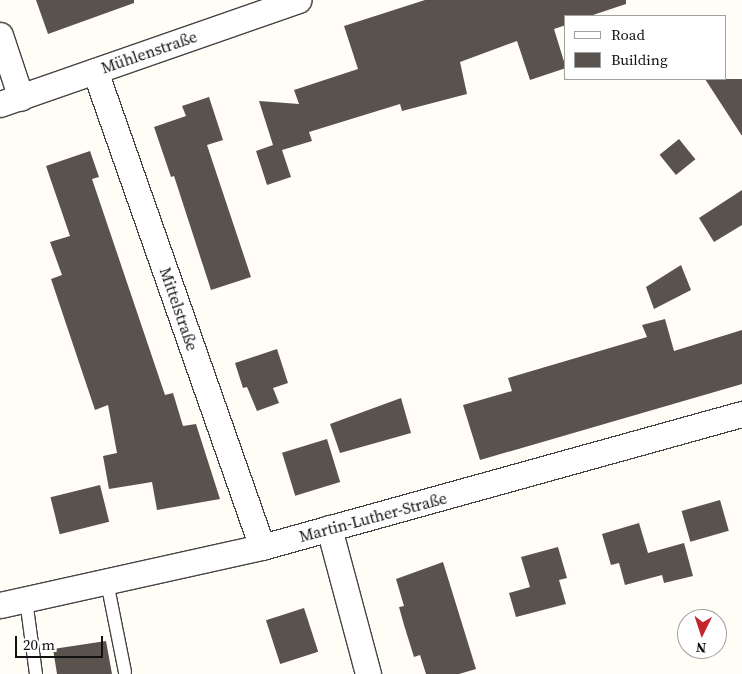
<!DOCTYPE html>
<meta charset="utf-8">
<style>
body{margin:0}
#map{position:relative;width:742px;height:674px;overflow:hidden;background:#fffdf5;font-family:"Source Serif 4",serif}
div>[style]{position:absolute}
.building>*{inset:0;background:#5a524d;transform-origin:0 0}
.roads{filter:drop-shadow(1px 0 #444) drop-shadow(-1px 0 #444) drop-shadow(0 1px #444) drop-shadow(0 -1px #444)}
.lane>*{height:12px;margin:-6px;padding:0 6px;transform-origin:6px;border-radius:6px;background:#fff}
.street>*{height:25px;margin:-12.5px;padding:0 12.5px;transform-origin:12.5px;border-radius:12.5px;background:#fff}
span{translate:-50% -50%;white-space:nowrap;text-align:center;line-height:1.15;-webkit-text-stroke:5px #fff;paint-order:stroke}
.street-label{font-size:16px;color:#111}
.legend{position:absolute;left:564px;top:15px;width:162px;height:65px;box-sizing:border-box;background:#fff;border:1px solid #a0a0a0;margin:0;padding:6px 9px;list-style:none;font-size:15px;color:#111}
.legend li{display:flex;align-items:center;gap:10px;height:25px}
.legend b{width:25px;border:1px solid #a0a0a0}
.north{position:absolute;left:677px;top:609px;width:50px;height:50px;box-sizing:border-box;background:#fff;border:1px solid #a0a0a0;border-radius:50%;rotate:184deg;font-size:14px;font-weight:700;line-height:20px;text-align:center;color:#111}
.north::after{content:'';display:block;margin:auto;width:18px;height:22px;background:#c4262e;clip-path:polygon(50% 0,100% 100%,50% 72%,0 100%)}
.scale{position:absolute;left:15px;top:636px;width:88px;height:22px;box-sizing:border-box;border:2px solid #111;border-top:0;padding-left:6px;font-size:15px;line-height:18px;white-space:nowrap;color:#111;-webkit-text-stroke:4px #fff;paint-order:stroke}
</style>
<div id="map">
<div class="building">
<div style="clip-path:polygon(36px 0,134px 0,134px 3px,48px 34px)"></div>
<div style="clip-path:polygon(425px 0,626px 0,626px 4px,590px 16px,566px 16px,566px 25px,554px 29px,566px 68px,530px 80px,517px 41px,460px 62px,467px 94px,402px 111px,400px 104px,309px 132px,312px 141px,282px 150px,291px 177px,267px 185px,256px 151px,273px 145px,259px 101px,299px 104px,294px 90px,358px 69px,344px 26px)"></div>
<div style="clip-path:polygon(705px 79px,742px 79px,742px 136px)"></div>
<div style="clip-path:polygon(209px 97px,223px 140px,207px 145px,251px 277px,211px 290px,174px 176px,171px 177px,154px 127px,186px 116px,182px 106px)"></div>
<div style="left:679px;top:139px;width:26px;height:25px;rotate:51deg"></div>
<div style="clip-path:polygon(90px 151px,99px 177px,92px 179px,165px 395px,173px 393px,183px 426px,196px 424px,220px 499px,157px 510px,152px 482px,109px 489px,103px 456px,117px 453px,108px 405px,95px 410px,51px 279px,62px 275px,50px 242px,70px 236px,46px 166px)"></div>
<div style="clip-path:polygon(742px 190px,742px 225px,714px 242px,699px 218px)"></div>
<div style="clip-path:polygon(681px 265px,691px 290px,654px 309px,646px 287px)"></div>
<div style="clip-path:polygon(665px 319px,674px 351px,742px 330px,742px 384px,480px 460px,463px 405px,512px 391px,508px 378px,647px 337px,642px 325px)"></div>
<div style="clip-path:polygon(277px 349px,288px 383px,273px 388px,279px 403px,257px 411px,247px 387px,243px 388px,235px 363px)"></div>
<div style="clip-path:polygon(401px 398px,411px 433px,340px 453px,330px 424px)"></div>
<div style="left:327px;top:439px;width:45px;height:47px;rotate:73deg"></div>
<div style="left:100px;top:485px;width:38px;height:51px;rotate:76deg"></div>
<div style="left:720px;top:500px;width:32px;height:40px;rotate:74deg"></div>
<div style="clip-path:polygon(639px 523px,648px 553px,684px 543px,693px 576px,664px 583px,662px 575px,625px 585px,619px 563px,611px 565px,602px 534px)"></div>
<div style="clip-path:polygon(558px 547px,567px 578px,559px 580px,566px 604px,516px 617px,509px 593px,530px 587px,521px 557px)"></div>
<div style="clip-path:polygon(443px 562px,476px 669px,459px 674px,426px 674px,420px 655px,414px 657px,404px 625px,399px 607px,404px 606px,396px 579px)"></div>
<div style="left:304px;top:608px;width:46px;height:40px;rotate:72deg"></div>
<div style="clip-path:polygon(106px 641px,112px 674px,57px 674px,53px 649px)"></div>
</div>
<div class="roads">
<div class="lane">
<div style="left:107px;top:582px;width:92px;rotate:78.7deg"></div>
<div style="left:26px;top:600px;width:75px;rotate:82.3deg"></div>
</div>
<div class="street">
<div style="left:0;top:35px;width:66px;rotate:71.6deg"></div>
<div style="left:95px;top:71px;width:504px;rotate:70.67deg"></div>
<div style="left:0;top:104px;width:316px;rotate:-19.2deg"></div>
<div style="left:329px;top:528px;width:151px;rotate:75deg"></div>
<div style="left:0;top:605px;width:268px;rotate:-12.5deg"></div>
<div style="left:262px;top:547px;width:498px;rotate:-15.5deg"></div>
</div>
</div>
<div class="street-label">
<span style="left:149px;top:52px;rotate:-19deg">Mühlenstraße</span>
<span style="left:179px;top:309px;rotate:71deg">Mittelstraße</span>
<span style="left:373px;top:517px;rotate:-15deg">Martin-Luther-Straße</span>
</div>
<ul class="legend">
<li><b style="height:6px;background:#fff"></b>Road</li>
<li><b style="height:14px;background:#5a524d"></b>Building</li>
</ul>
<div class="north">N</div>
<div class="scale">20 m</div>
</div>
